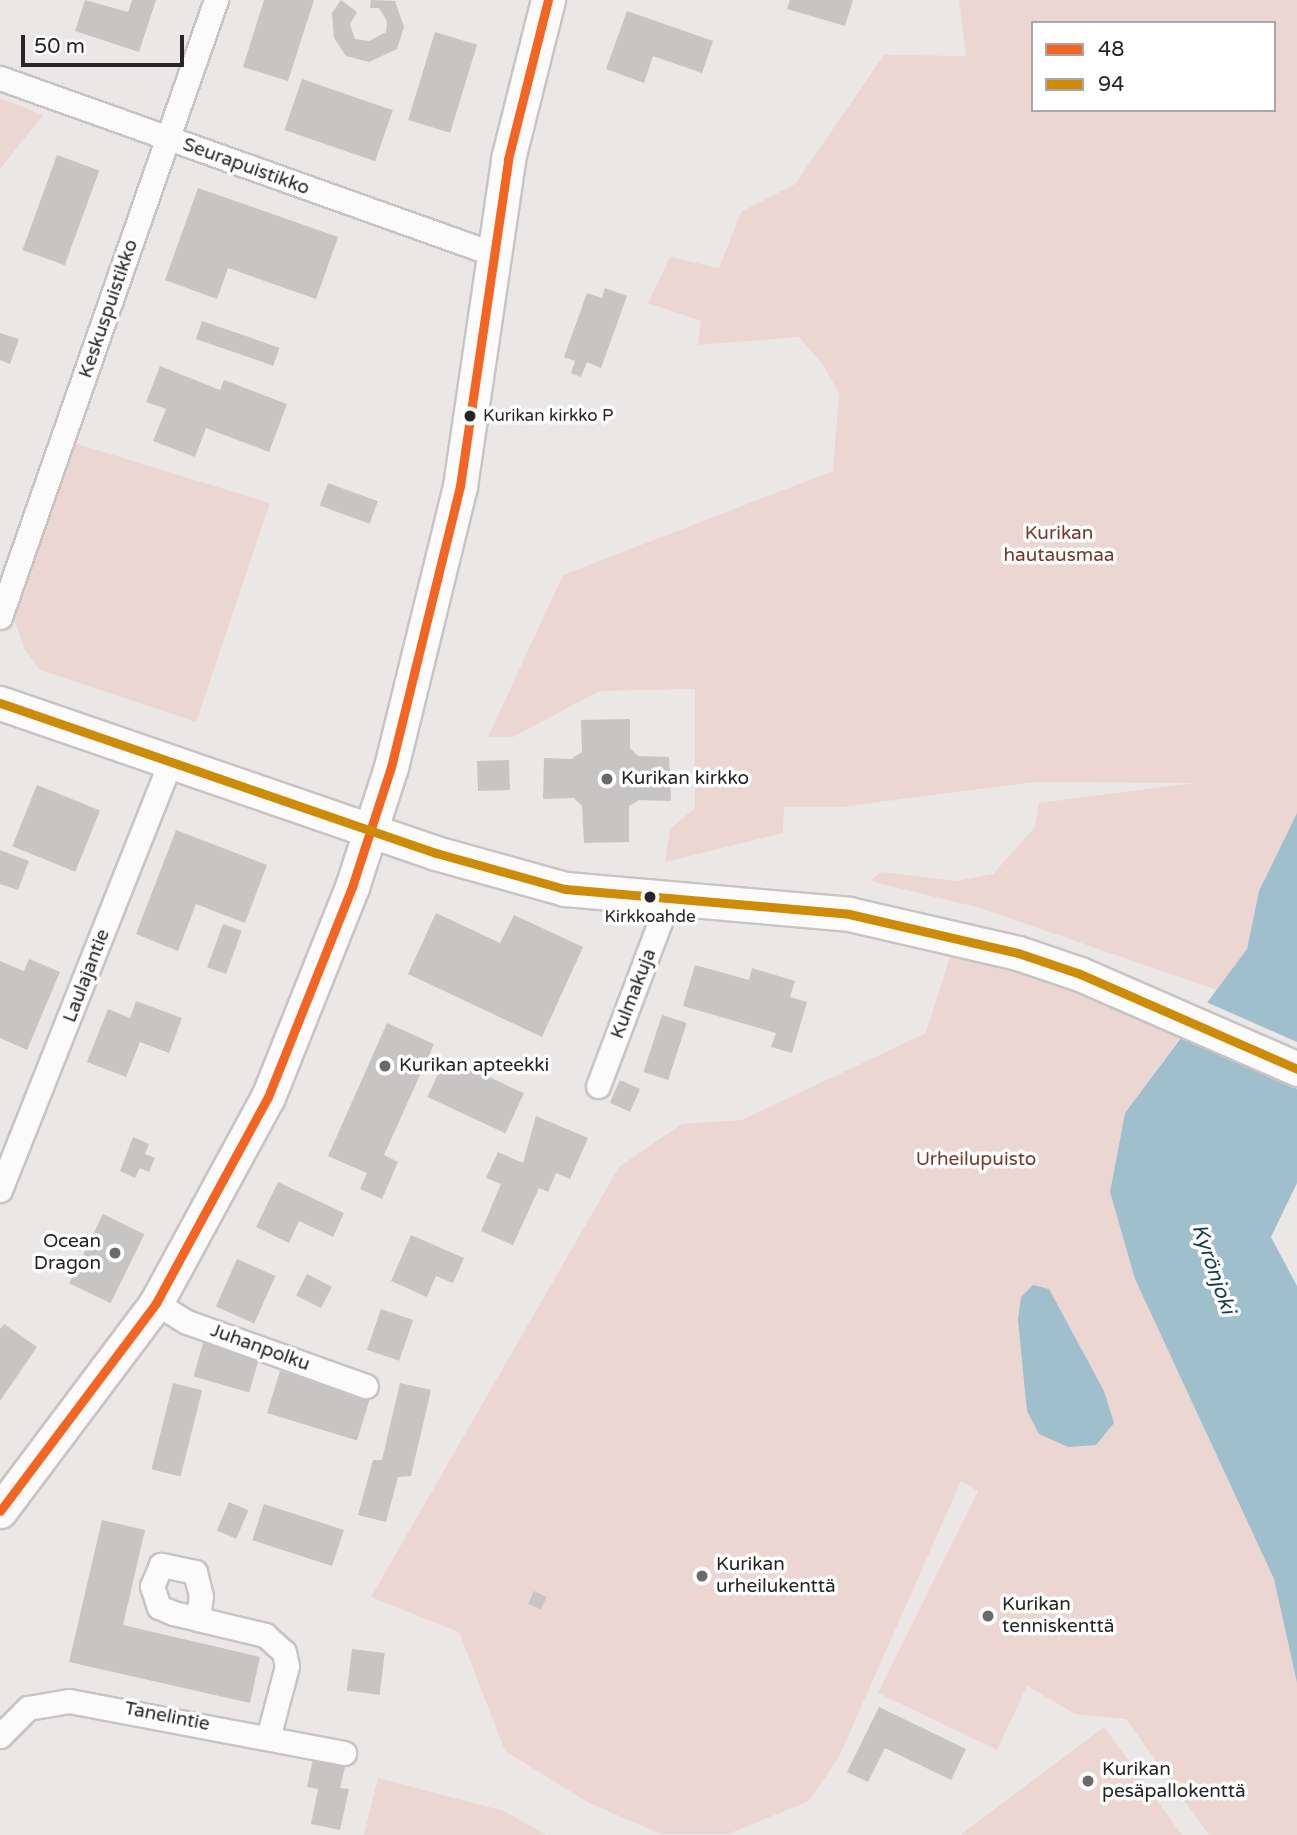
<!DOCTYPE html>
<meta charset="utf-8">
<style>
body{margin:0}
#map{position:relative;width:1297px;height:1835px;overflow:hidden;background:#ebe7e6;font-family:"Varela Round",sans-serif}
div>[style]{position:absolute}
.green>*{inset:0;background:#ecd6d1}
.water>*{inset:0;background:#9fbfcd}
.pier>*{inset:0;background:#ebe7e6}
.building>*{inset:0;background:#c7c4c4;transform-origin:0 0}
.roads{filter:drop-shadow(2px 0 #c7c4c3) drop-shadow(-2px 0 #c7c4c3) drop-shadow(0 2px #c7c4c3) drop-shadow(0 -2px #c7c4c3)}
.street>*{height:23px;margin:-11.5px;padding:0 11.5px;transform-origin:11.5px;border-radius:11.5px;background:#fcfbfb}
.secondary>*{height:33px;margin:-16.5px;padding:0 16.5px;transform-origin:16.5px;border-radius:16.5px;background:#fcfbfb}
.bus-1>*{height:9px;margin:-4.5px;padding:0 4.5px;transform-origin:4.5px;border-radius:4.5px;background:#f26522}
.bus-2>*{height:9px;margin:-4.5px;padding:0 4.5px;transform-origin:4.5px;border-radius:4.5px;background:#cd8c07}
.dots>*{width:19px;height:19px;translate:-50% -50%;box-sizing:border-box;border:4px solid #fff;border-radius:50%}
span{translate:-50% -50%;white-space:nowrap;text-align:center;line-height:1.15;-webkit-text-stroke:7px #fff;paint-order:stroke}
.bus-label{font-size:17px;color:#272525}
.left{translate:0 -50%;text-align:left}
.street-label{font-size:19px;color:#272525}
.park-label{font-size:19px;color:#753a2b}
.poi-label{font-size:19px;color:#272525}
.right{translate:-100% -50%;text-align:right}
.water-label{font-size:21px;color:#153e4d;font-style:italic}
.legend{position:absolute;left:1031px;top:21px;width:245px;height:91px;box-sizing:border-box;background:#fff;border:2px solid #a9a8a8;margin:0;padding:9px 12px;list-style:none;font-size:21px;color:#272525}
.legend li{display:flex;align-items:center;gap:14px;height:35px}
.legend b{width:35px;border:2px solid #a9a8a8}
.scale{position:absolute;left:21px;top:35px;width:163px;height:32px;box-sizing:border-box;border:4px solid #272525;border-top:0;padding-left:9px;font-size:21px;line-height:24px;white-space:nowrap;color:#272525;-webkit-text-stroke:5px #fff;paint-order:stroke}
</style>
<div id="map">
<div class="green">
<div style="clip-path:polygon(evenodd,959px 0,1297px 0,1297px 813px,1259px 891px,1247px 949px,1217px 990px,980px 908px,870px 881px,881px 872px,956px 881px,993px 874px,1035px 827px,1039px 803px,1193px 783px,1034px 782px,841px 807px,784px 807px,783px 833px,665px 862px,670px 829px,695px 808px,695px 689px,599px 691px,513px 737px,488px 737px,563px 575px,833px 471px,839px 394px,824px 366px,799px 337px,698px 345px,701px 321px,648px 303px,670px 257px,719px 268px,741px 212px,795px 184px,884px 55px,966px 56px,959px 0,1033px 23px,1274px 23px,1274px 110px,1033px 110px,1033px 23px)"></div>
<div style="clip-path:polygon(0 98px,43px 115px,0 169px)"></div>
<div style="clip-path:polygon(74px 443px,270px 503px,196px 722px,40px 670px,24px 648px,14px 619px)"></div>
<div style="clip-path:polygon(952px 950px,1016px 965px,1103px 999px,1180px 1037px,1125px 1113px,1110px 1192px,1135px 1279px,1274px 1579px,1297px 1683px,1297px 1835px,1209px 1835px,1126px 1719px,1075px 1714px,1027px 1686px,997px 1750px,878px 1693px,978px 1491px,961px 1481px,839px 1757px,809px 1801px,728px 1834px,661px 1834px,589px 1803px,505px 1751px,459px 1632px,371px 1597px,619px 1167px,682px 1124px,742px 1120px,926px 1033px)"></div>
<div style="clip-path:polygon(1104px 1727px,1182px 1835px,960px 1835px)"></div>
<div style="clip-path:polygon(378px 1778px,504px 1811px,546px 1835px,364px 1835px)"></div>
</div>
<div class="water">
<div style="clip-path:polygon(1297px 813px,1297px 1183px,1271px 1237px,1297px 1286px,1297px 1683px,1274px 1579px,1135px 1279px,1110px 1192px,1125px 1113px,1247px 949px,1259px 891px)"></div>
<div style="clip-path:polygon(1033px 1285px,1049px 1289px,1104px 1391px,1114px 1423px,1096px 1445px,1068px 1447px,1039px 1434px,1027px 1411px,1018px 1320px,1021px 1297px)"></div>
</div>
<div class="pier">
<div style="clip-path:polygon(1204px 1001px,1297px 1042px,1297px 1089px,1177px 1035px)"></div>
</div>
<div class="building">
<div style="clip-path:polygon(85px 0,128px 12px,132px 0,156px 0,139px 52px,75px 31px)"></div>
<div style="clip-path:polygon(264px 0,314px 0,288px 81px,243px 67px)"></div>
<div style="clip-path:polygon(341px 0,357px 12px,350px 24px,355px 39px,369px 41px,386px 32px,387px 21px,379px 8px,370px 8px,371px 0,395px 1px,404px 27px,397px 49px,369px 62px,346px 56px,334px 38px,332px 13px)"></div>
<div style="clip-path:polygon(790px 0,853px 0,845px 26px,787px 9px)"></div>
<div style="clip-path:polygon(627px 11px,713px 41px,702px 73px,653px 56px,644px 83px,606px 69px)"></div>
<div style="left:435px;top:32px;width:44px;height:92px;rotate:17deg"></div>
<div style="left:302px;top:79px;width:96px;height:54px;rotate:19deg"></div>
<div style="left:57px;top:155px;width:45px;height:101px;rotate:20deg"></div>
<div style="clip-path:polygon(198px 188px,338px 237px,316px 299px,228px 268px,217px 299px,165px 280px)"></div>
<div style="clip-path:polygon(605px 288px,627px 296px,601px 368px,587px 362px,581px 377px,571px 373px,575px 361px,564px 357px,587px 293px,602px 298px)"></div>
<div style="left:202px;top:321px;width:82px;height:19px;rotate:19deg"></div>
<div style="clip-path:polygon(0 333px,19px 339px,10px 364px,0 360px)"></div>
<div style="clip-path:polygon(160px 366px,220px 390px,224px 380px,287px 404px,269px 452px,206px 428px,195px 457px,153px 441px,166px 409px,146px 402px)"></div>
<div style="left:328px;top:483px;width:53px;height:24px;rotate:20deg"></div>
<div style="clip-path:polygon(630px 719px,630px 748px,638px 756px,669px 757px,671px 801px,639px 800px,629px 806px,629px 842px,584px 843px,582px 806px,574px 798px,543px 799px,544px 758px,571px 759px,582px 752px,581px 720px)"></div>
<div style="left:509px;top:760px;width:30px;height:32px;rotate:88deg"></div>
<div style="left:37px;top:785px;width:68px;height:66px;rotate:22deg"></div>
<div style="clip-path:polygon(176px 830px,267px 865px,245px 923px,196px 904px,178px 951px,136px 934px)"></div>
<div style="clip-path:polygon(0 850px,29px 861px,18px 890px,0 884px)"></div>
<div style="clip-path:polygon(436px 913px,500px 943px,514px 915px,583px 947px,542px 1037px,408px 974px)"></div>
<div style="left:223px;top:924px;width:20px;height:46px;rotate:20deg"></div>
<div style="clip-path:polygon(29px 959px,60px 972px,27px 1050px,0 1038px,0 961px,24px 971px)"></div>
<div style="clip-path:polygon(695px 965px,749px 980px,752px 968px,795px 981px,790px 997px,807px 1002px,792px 1053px,771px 1047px,776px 1033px,683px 1006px)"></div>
<div style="clip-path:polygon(136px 1001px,182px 1018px,169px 1053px,140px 1042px,126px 1077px,87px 1062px,108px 1009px,130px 1018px)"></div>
<div style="left:662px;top:1015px;width:26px;height:60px;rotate:18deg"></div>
<div style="clip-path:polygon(387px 1023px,434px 1044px,384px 1155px,398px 1162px,382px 1199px,360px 1189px,367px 1173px,328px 1156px)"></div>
<div style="left:446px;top:1057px;width:86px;height:44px;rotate:25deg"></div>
<div style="left:620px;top:1080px;width:22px;height:25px;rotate:24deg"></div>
<div style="clip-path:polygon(536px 1116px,588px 1138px,570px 1179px,556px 1173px,548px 1192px,539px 1188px,513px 1245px,481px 1231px,501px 1184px,486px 1178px,498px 1152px,523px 1163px)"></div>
<div style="clip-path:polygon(133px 1137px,149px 1144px,145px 1154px,155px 1158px,149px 1172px,140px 1168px,135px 1178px,120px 1171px)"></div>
<div style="clip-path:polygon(278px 1182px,344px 1213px,333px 1237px,299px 1221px,289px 1243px,256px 1227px)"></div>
<div style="left:103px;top:1214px;width:46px;height:77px;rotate:26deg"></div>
<div style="clip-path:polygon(411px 1235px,464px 1258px,453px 1283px,436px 1276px,427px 1297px,391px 1281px)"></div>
<div style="left:237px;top:1259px;width:42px;height:52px;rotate:24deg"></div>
<div style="left:307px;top:1274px;width:28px;height:24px;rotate:27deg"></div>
<div style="left:381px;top:1309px;width:34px;height:43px;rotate:19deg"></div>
<div style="clip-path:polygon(4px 1324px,37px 1347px,0 1401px,0 1329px)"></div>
<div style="left:204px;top:1340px;width:58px;height:38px;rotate:16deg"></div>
<div style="left:280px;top:1371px;width:94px;height:44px;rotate:17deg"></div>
<div style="left:173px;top:1383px;width:30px;height:89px;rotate:14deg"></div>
<div style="clip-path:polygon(400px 1383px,431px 1390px,411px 1476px,398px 1477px,386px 1522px,358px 1515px,373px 1460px,382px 1460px)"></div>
<div style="left:229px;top:1502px;width:21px;height:31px;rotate:23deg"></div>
<div style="left:264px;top:1504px;width:84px;height:38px;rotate:18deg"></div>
<div style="clip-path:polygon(102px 1520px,145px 1530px,123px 1625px,260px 1657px,250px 1703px,69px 1662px)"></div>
<div style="left:534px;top:1591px;width:14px;height:14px;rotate:25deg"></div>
<div style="left:352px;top:1649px;width:33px;height:42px;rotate:7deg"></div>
<div style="clip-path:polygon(879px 1707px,966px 1749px,951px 1780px,885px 1748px,868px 1782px,847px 1772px)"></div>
<div style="clip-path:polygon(313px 1759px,345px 1767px,340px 1788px,349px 1789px,340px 1830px,311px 1824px,318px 1789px,307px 1787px)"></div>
</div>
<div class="roads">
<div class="street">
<div style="left:0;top:78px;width:524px;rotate:19.61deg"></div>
<div style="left:0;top:617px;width:654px;rotate:-70.71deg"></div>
<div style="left:598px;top:1086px;width:198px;rotate:-69.3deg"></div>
<div style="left:0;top:1190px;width:462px;rotate:-68.3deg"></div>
<div style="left:156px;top:1303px;width:36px;rotate:32deg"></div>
<div style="left:187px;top:1322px;width:190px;rotate:19.7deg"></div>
<div style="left:198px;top:1619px;width:23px;rotate:-83deg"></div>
<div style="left:201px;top:1596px;width:25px;rotate:-104deg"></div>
<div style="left:195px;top:1572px;width:35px;rotate:-168deg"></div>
<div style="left:161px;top:1565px;width:23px;rotate:113deg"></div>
<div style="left:152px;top:1586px;width:22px;rotate:72deg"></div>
<div style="left:159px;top:1607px;width:15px;rotate:23deg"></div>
<div style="left:173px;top:1613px;width:26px;rotate:13deg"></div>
<div style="left:198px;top:1619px;width:69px;rotate:13.4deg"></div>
<div style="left:265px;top:1635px;width:25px;rotate:42deg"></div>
<div style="left:284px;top:1652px;width:14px;rotate:78deg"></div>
<div style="left:287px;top:1666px;width:74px;rotate:104.8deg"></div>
<div style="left:0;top:1736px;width:40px;rotate:-45deg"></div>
<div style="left:28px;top:1708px;width:42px;rotate:-9.7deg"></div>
<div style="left:69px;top:1701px;width:280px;rotate:10.7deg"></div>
</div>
<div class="secondary">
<div style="left:0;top:703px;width:461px;rotate:19deg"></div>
<div style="left:436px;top:853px;width:134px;rotate:15.6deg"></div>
<div style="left:565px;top:889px;width:285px;rotate:5deg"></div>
<div style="left:849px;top:914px;width:173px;rotate:13deg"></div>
<div style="left:1018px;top:953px;width:65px;rotate:18.7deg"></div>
<div style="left:1080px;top:974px;width:237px;rotate:23.6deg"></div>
<div style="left:0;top:1511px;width:260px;rotate:-53.1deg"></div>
<div style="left:156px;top:1303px;width:234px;rotate:-61.5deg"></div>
<div style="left:268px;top:1097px;width:226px;rotate:-68.2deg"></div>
<div style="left:352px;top:887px;width:126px;rotate:-72deg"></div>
<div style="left:391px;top:767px;width:289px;rotate:-76.2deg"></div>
<div style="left:460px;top:486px;width:331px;rotate:-81.6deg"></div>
<div style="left:508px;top:159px;width:164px;rotate:-75.9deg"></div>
</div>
</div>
<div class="bus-1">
<div style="left:0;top:1511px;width:260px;rotate:-53.1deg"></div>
<div style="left:156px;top:1303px;width:234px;rotate:-61.5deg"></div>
<div style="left:268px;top:1097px;width:226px;rotate:-68.2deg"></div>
<div style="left:352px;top:887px;width:126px;rotate:-72deg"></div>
<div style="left:391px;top:767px;width:289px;rotate:-76.2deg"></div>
<div style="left:460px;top:486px;width:331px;rotate:-81.6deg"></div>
<div style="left:508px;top:159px;width:164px;rotate:-75.9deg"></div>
</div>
<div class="bus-2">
<div style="left:0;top:703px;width:461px;rotate:19deg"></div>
<div style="left:436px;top:853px;width:134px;rotate:15.6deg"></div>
<div style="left:565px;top:889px;width:285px;rotate:5deg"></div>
<div style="left:849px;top:914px;width:173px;rotate:13deg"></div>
<div style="left:1018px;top:953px;width:65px;rotate:18.7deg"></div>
<div style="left:1080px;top:974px;width:237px;rotate:23.6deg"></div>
</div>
<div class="dots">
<div style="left:470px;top:416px;background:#272525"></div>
<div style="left:607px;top:779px;background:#6c6969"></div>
<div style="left:650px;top:897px;background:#272525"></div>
<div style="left:385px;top:1066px;background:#6c6969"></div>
<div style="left:115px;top:1253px;background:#6c6969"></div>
<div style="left:702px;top:1576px;background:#6c6969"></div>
<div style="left:988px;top:1616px;background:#6c6969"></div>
<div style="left:1088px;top:1781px;background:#6c6969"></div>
</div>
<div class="bus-label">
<span class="left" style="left:483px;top:416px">Kurikan kirkko P</span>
<span style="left:650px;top:917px">Kirkkoahde</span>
</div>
<div class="street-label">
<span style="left:246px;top:167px;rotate:20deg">Seurapuistikko</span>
<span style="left:109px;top:309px;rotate:-71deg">Keskuspuistikko</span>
<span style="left:87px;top:976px;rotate:-69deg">Laulajantie</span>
<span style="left:634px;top:994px;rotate:-69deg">Kulmakuja</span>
<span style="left:260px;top:1348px;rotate:20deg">Juhanpolku</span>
<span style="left:167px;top:1717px;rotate:11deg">Tanelintie</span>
</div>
<div class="park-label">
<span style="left:1059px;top:545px">Kurikan<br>hautausmaa</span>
<span style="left:976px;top:1160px">Urheilupuisto</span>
</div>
<div class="poi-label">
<span class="left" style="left:621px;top:779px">Kurikan kirkko</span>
<span class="left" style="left:399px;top:1066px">Kurikan apteekki</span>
<span class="right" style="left:101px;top:1253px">Ocean<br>Dragon</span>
<span class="left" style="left:716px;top:1576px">Kurikan<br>urheilukenttä</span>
<span class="left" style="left:1002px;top:1616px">Kurikan<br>tenniskenttä</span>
<span class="left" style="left:1102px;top:1781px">Kurikan<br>pesäpallokenttä</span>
</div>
<div class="water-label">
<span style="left:1213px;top:1269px;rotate:71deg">Kyrönjoki</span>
</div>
<ul class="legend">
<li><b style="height:9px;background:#f26522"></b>48</li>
<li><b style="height:9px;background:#cd8c07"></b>94</li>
</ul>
<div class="scale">50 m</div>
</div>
